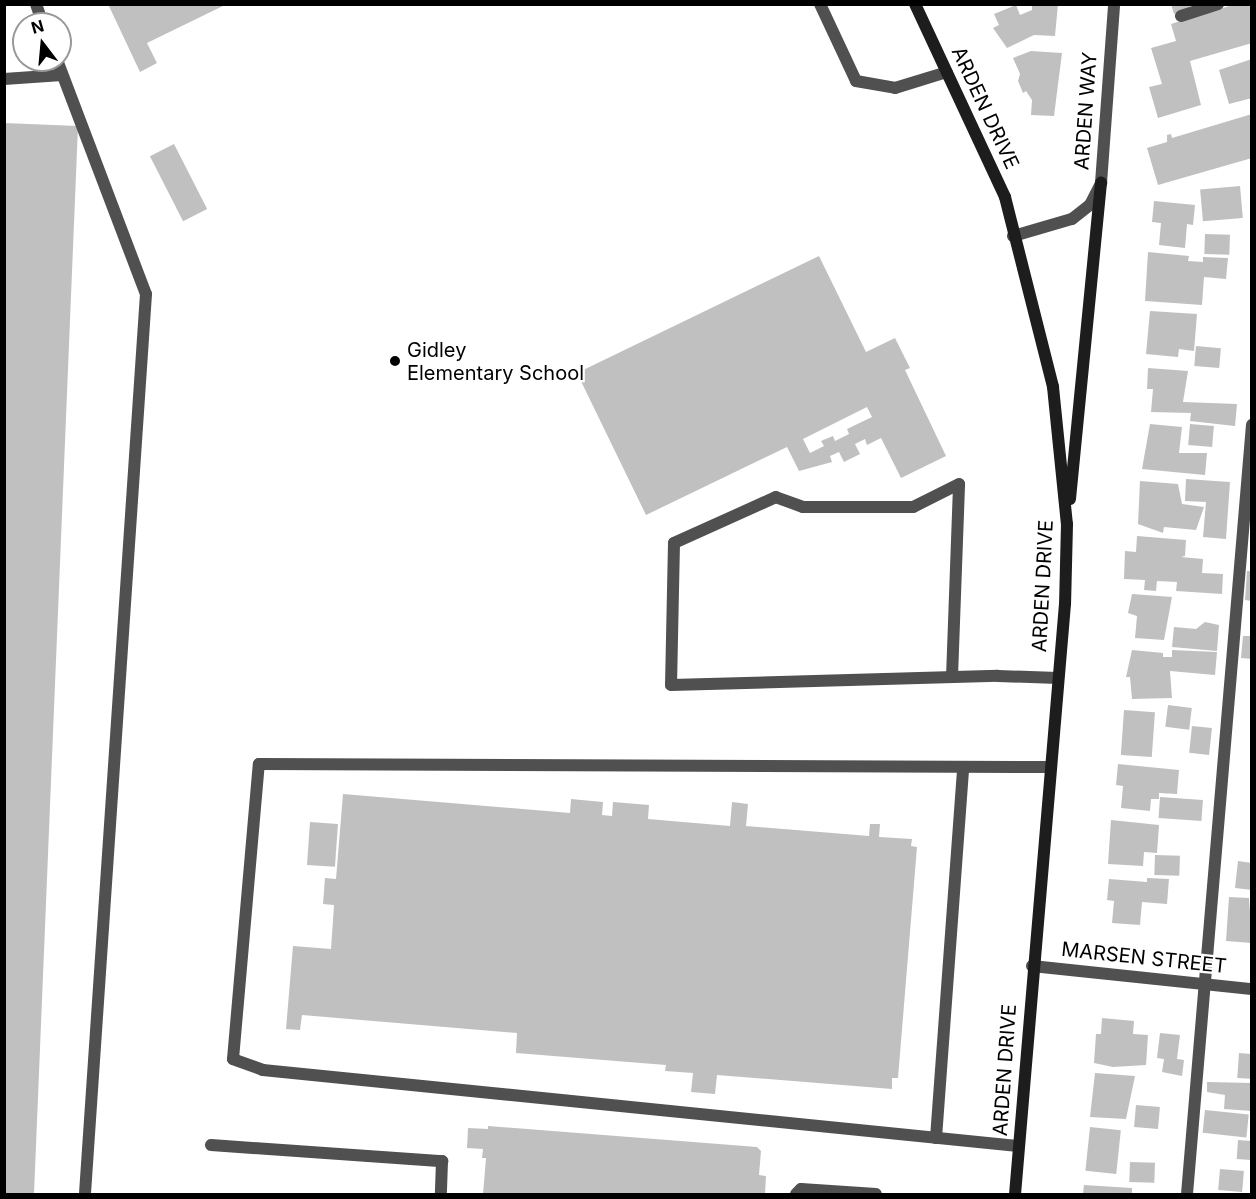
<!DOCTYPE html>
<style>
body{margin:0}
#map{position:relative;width:1256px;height:1199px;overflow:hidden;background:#fff;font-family:Inter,sans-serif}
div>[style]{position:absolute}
.building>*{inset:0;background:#c0c0c0;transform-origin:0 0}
.lane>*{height:12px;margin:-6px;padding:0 6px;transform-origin:6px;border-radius:6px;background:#505050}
.street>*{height:12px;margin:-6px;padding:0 6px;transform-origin:6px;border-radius:6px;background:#505050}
.secondary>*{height:12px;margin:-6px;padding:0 6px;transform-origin:6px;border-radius:6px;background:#1d1d1d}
.dots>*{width:16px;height:16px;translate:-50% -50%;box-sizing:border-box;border:3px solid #fff;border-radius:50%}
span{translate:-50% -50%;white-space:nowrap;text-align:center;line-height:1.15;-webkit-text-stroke:4.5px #fff;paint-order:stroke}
.street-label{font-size:20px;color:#000}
.poi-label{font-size:20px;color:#000}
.left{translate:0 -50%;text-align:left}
.frame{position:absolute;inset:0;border:6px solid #000;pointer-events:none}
.north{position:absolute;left:12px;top:12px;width:60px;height:60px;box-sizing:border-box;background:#fff;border:2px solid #999;border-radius:50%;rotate:344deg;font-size:16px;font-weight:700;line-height:24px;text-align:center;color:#000}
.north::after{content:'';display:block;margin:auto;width:21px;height:27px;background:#000;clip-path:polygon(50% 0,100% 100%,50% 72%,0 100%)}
</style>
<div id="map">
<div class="building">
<div style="clip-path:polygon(108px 4px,227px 4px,147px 43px,157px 63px,140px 72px)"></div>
<div style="clip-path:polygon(1032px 4px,1058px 4px,1055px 36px,1034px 35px,1007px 48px,993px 28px,999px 25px,994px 14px,1016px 5px,1020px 15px,1032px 10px)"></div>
<div style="clip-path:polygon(1171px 4px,1193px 4px,1193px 5px,1174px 14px)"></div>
<div style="clip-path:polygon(1236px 4px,1252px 4px,1252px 43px,1190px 61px,1201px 105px,1158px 118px,1149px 87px,1162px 84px,1151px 48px,1176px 41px,1171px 24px)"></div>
<div style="clip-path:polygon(1031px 51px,1062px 53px,1054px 116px,1031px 115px,1032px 100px,1026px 91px,1023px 93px,1018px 81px,1020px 74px,1013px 58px)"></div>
<div style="clip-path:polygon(1252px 59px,1252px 98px,1229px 104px,1219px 70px)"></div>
<div style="clip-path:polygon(1252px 114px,1252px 158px,1158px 185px,1147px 148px,1167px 142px,1167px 135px,1171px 134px,1172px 138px)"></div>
<div style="clip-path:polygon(4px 123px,78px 126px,34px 1194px,4px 1194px)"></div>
<div style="left:174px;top:144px;width:73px;height:27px;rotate:63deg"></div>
<div style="left:1240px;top:186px;width:32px;height:40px;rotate:85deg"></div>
<div style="clip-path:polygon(1154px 201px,1195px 205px,1193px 225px,1187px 224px,1185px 248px,1159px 245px,1161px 223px,1152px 222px)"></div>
<div style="left:1205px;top:234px;width:25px;height:20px;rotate:2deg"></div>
<div style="clip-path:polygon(1148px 252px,1189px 256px,1188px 261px,1203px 262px,1203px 257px,1228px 258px,1226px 279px,1204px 277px,1202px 305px,1145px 301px)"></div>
<div style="clip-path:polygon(evenodd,819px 256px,866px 352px,895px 338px,910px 368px,905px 370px,946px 456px,901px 478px,881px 438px,867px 445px,865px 439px,855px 444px,860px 454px,844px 462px,839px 452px,830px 456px,832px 462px,799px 471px,787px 447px,646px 515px,577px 373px,819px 256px,867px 407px,872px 417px,847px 429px,849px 434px,835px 441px,833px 436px,821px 441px,824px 446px,810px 453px,803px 439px,867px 407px)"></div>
<div style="clip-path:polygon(1150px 311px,1197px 314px,1194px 351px,1179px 349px,1178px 357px,1146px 354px)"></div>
<div style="left:1196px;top:346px;width:25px;height:20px;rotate:5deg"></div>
<div style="clip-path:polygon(1148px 368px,1188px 371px,1183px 402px,1237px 404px,1235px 426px,1190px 421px,1191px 413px,1151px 412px,1153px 389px,1147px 389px)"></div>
<div style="clip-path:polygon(1150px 424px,1182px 427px,1179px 453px,1207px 453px,1205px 475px,1142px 469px)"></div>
<div style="left:1190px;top:424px;width:24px;height:21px;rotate:5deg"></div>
<div style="clip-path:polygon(1186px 479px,1230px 482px,1226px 539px,1203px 537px,1206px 502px,1185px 501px)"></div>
<div style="clip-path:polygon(1140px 481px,1178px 484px,1182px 504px,1204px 507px,1196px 530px,1164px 527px,1163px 533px,1138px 524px)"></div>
<div style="clip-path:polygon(1137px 536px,1186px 540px,1185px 556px,1181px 557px,1203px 559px,1202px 573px,1223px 574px,1222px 594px,1176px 591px,1177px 582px,1157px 581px,1156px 591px,1144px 590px,1145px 580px,1124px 579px,1125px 551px,1136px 552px)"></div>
<div style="clip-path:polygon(1247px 571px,1252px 571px,1252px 601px,1245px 600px)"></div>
<div style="clip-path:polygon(1132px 594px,1172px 597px,1164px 640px,1135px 638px,1137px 616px,1128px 613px)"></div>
<div style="clip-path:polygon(1205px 622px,1219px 625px,1217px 651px,1172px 647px,1174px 627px,1196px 629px)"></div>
<div style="clip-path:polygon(1243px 636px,1252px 636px,1252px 659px,1241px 658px)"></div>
<div style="clip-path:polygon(1132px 650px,1163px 653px,1163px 657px,1172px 657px,1172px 650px,1217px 652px,1215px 675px,1170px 671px,1172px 698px,1132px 699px,1130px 677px,1126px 677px)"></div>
<div style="left:1168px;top:705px;width:24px;height:22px;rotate:7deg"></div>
<div style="left:1124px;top:710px;width:31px;height:45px;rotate:4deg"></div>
<div style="left:1192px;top:726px;width:20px;height:27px;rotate:6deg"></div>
<div style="clip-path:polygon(1118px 764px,1179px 770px,1177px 794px,1159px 793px,1159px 799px,1151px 799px,1150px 811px,1121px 808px,1123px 786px,1116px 785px)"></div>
<div style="clip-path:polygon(343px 794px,570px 813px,571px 799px,603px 802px,602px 815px,612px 816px,613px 802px,649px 805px,648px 819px,730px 826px,732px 802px,748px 804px,746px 826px,869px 836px,870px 824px,880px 824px,879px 837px,912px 839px,911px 846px,917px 847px,898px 1078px,892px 1078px,892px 1089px,717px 1075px,715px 1094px,691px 1092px,693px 1073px,665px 1071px,666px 1065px,516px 1053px,517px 1033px,302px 1015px,300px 1030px,286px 1029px,293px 946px,331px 949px,334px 905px,323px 904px,325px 878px,336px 879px)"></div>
<div style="left:1160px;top:797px;width:43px;height:21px;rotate:4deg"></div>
<div style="clip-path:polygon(1111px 820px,1159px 825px,1157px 853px,1144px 852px,1143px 866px,1108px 864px)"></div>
<div style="left:310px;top:822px;width:28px;height:43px;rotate:4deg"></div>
<div style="left:1155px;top:855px;width:25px;height:20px;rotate:2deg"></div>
<div style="clip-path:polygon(1238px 861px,1252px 863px,1252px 890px,1235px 888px)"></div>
<div style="clip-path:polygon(1147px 878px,1169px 879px,1167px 904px,1142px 902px,1140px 925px,1112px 923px,1114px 901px,1107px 900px,1109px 879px,1147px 882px)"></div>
<div style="clip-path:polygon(1229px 897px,1249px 898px,1252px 943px,1226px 941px)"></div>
<div style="clip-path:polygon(1102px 1018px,1134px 1021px,1133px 1034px,1148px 1035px,1146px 1065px,1113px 1067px,1094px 1063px,1096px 1034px,1101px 1034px)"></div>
<div style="clip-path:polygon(1160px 1033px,1180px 1035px,1177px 1059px,1184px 1060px,1182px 1076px,1162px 1072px,1164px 1059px,1157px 1058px)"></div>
<div style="left:1239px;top:1053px;width:13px;height:25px;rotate:4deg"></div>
<div style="clip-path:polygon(1095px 1073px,1135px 1076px,1126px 1119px,1090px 1117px)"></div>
<div style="clip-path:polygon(1207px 1082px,1252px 1083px,1252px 1111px,1224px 1109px,1225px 1095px,1207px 1092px)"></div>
<div style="left:1136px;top:1105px;width:24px;height:22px;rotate:5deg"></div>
<div style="left:1205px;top:1110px;width:44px;height:23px;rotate:6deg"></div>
<div style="clip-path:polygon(488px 1126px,757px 1147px,761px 1151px,759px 1175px,766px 1176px,765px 1194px,483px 1194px,486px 1158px,482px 1158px,483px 1149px,467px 1148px,468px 1128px,488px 1129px)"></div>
<div style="left:1090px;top:1127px;width:31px;height:44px;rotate:6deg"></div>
<div style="left:1238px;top:1140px;width:14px;height:19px;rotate:4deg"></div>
<div style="left:1130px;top:1162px;width:25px;height:20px;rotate:2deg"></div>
<div style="left:1220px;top:1169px;width:24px;height:21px;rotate:5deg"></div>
<div style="clip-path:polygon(1084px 1185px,1132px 1188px,1132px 1194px,1083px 1194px)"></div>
</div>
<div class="lane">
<div style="left:36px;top:4px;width:21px;rotate:71deg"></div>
<div style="left:820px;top:4px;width:85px;rotate:64.9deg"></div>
<div style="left:856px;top:81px;width:40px;rotate:10deg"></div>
<div style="left:895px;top:88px;width:54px;rotate:-17.1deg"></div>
<div style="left:1181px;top:16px;width:39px;rotate:-18deg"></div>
<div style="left:57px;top:60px;width:250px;rotate:69.2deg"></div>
<div style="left:146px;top:294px;width:902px;rotate:93.88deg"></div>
<div style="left:4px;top:79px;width:58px;rotate:-3.9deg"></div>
<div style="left:952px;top:677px;width:193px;rotate:-87.9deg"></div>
<div style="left:959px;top:484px;width:51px;rotate:153.4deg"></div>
<div style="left:913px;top:507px;width:110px;rotate:180deg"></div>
<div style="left:803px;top:507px;width:29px;rotate:-160deg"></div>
<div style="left:776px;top:497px;width:112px;rotate:155.7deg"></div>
<div style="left:674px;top:543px;width:142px;rotate:91.2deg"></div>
<div style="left:671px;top:685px;width:327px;rotate:-1.6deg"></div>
<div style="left:998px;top:676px;width:60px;rotate:1.9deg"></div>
<div style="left:936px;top:1138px;width:372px;rotate:-85.8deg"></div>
<div style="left:211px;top:1145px;width:232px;rotate:4deg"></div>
<div style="left:442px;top:1161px;width:33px;rotate:92deg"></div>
<div style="left:1018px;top:1146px;width:759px;rotate:-174.25deg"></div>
<div style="left:263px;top:1070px;width:32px;rotate:-160deg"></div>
<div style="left:233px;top:1059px;width:296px;rotate:-85deg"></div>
<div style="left:259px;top:764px;width:791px;rotate:0.22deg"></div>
<div style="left:796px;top:1194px;width:7px;rotate:-45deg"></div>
<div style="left:801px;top:1189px;width:75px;rotate:3.8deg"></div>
<div style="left:1187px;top:1194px;width:772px;rotate:-85.17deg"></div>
</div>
<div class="street">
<div style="left:1013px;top:236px;width:61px;rotate:-16.1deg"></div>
<div style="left:1072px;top:219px;width:23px;rotate:-38deg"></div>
<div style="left:1090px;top:205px;width:25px;rotate:-63deg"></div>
<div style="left:1101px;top:183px;width:179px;rotate:-85.8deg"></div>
<div style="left:1032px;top:966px;width:221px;rotate:6deg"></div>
</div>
<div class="secondary">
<div style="left:915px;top:4px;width:213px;rotate:65deg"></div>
<div style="left:1005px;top:197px;width:196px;rotate:75.8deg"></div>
<div style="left:1053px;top:387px;width:138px;rotate:84.2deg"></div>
<div style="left:1067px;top:524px;width:80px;rotate:91.4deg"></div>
<div style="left:1065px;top:604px;width:592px;rotate:94.84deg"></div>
<div style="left:1070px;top:499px;width:318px;rotate:-84.4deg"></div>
</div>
<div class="dots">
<div style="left:395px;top:361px;background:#000"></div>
</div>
<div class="street-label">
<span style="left:985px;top:108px;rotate:65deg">ARDEN DRIVE</span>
<span style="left:1086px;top:111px;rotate:-86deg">ARDEN WAY</span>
<span style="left:1043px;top:586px;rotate:-87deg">ARDEN DRIVE</span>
<span style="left:1144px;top:958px;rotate:6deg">MARSEN STREET</span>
<span style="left:1005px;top:1070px;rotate:-86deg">ARDEN DRIVE</span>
</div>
<div class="poi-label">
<span class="left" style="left:407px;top:362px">Gidley<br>Elementary School</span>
</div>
<div class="frame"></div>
<div class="north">N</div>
</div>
